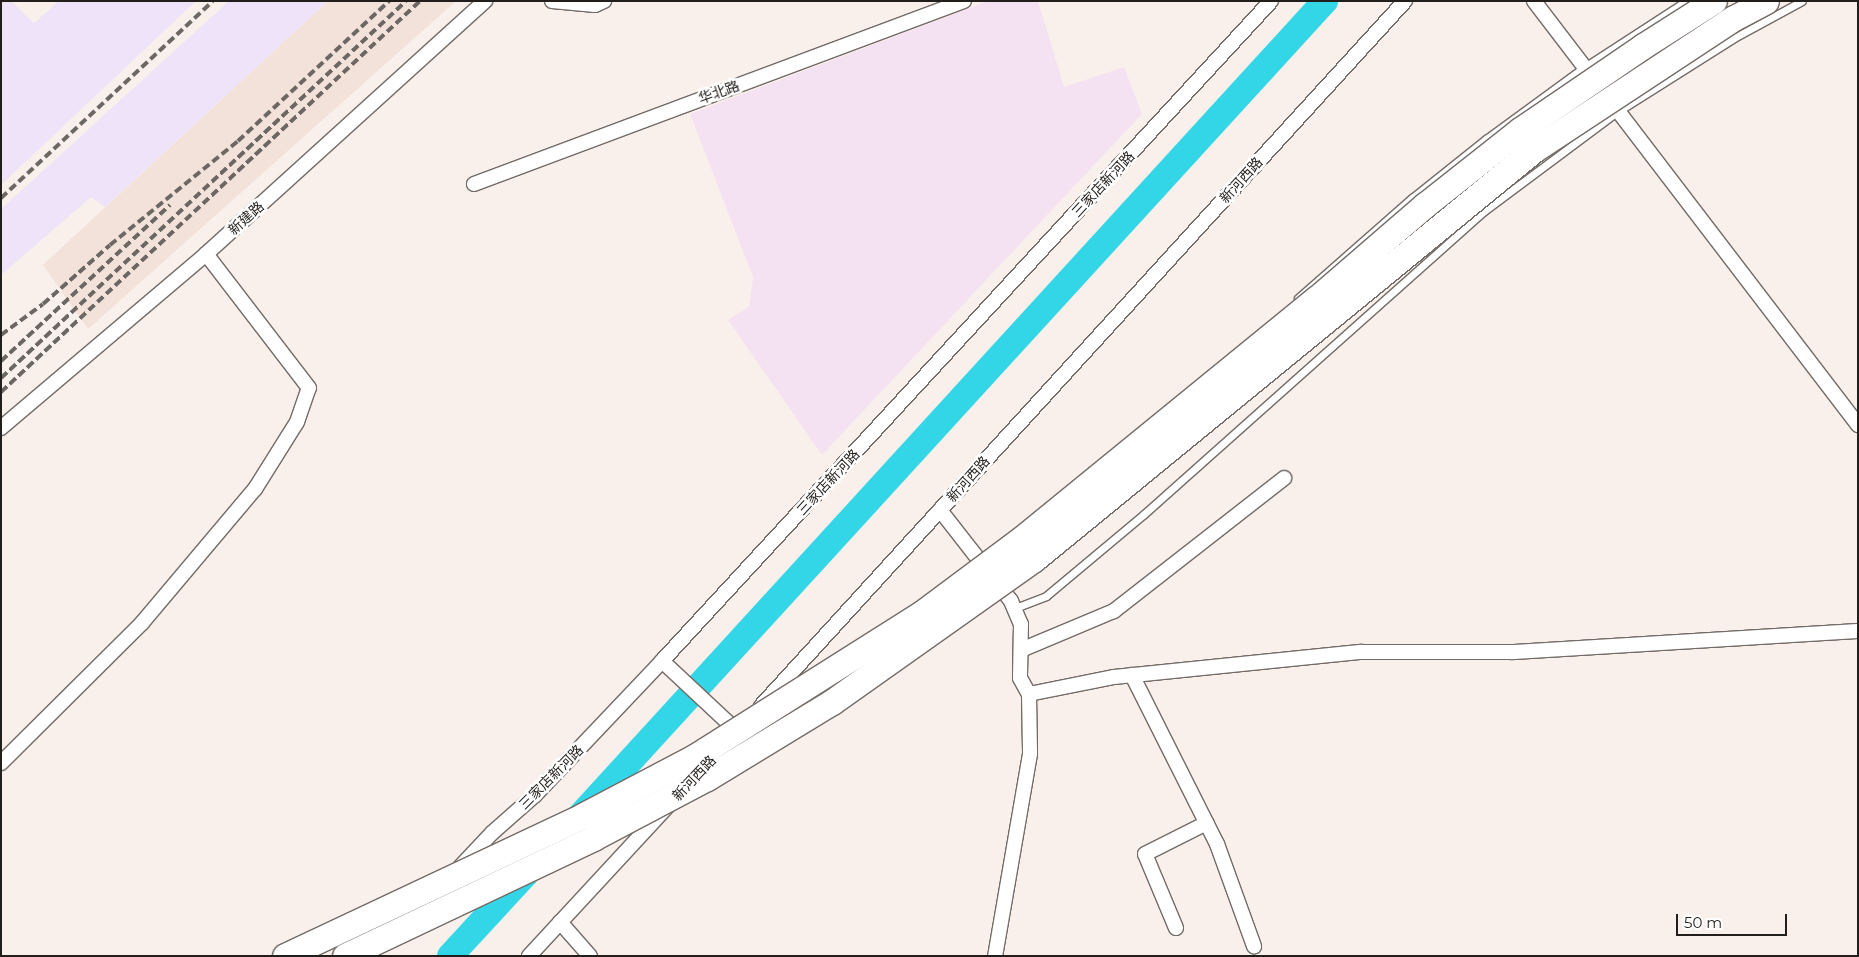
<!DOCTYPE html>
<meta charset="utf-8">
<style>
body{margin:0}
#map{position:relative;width:1859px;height:957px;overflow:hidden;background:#f9f0eb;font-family:Montserrat,"Noto Sans SC",sans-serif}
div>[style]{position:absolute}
.built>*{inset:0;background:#f2e2d9}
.industrial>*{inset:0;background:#eee3f8}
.education>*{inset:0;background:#f4e2f2}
.river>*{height:26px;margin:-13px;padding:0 13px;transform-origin:13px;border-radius:13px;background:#32d6e6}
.roads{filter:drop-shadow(1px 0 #736b67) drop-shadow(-1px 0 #736b67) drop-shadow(0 1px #736b67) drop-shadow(0 -1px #736b67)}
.service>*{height:7px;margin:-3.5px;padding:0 3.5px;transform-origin:3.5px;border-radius:3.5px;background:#fff}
.minor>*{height:14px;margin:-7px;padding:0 7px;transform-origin:7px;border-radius:7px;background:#fff}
.rail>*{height:4px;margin-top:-2px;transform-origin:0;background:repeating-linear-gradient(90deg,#6d6764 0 8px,transparent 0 12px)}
.bridges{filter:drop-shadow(1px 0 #736b67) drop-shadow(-1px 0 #736b67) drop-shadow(0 1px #736b67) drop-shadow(0 -1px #736b67)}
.motorway-bridge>*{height:25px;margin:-12.5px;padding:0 12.5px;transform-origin:12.5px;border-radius:12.5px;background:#fff}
span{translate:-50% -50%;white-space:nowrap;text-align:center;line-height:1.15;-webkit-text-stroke:5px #fff;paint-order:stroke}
.street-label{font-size:14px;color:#211e1c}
.frame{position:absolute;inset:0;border:2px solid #211e1c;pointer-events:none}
.scale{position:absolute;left:1676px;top:914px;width:111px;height:22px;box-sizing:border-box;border:2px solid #211e1c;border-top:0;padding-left:6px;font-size:15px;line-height:18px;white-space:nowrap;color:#211e1c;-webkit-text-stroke:4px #fff;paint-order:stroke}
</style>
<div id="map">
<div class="built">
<div style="clip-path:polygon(328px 1px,456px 1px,88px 329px,43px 265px)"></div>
</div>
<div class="industrial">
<div style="clip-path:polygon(1px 1px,11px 1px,34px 23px,59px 1px,196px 1px,1px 185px)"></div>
<div style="clip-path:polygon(229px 1px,328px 1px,105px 207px,91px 197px,1px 275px,1px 209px)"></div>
</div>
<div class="education">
<div style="clip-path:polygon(988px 1px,1038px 1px,1064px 87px,1124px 67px,1142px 114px,822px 455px,728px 320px,749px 307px,753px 277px,690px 114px)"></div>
</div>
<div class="river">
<div style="left:578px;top:818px;width:1107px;rotate:-47.56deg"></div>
<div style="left:450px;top:956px;width:122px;rotate:-47.3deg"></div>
</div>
<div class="roads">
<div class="service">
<div style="left:1298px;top:298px;width:152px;rotate:-41.3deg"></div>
<div style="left:1412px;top:198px;width:95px;rotate:-38.6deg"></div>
<div style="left:1486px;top:139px;width:120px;rotate:-36.2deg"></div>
<div style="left:1583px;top:68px;width:123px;rotate:-33deg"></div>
<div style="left:1015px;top:608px;width:33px;rotate:-21deg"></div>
<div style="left:1046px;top:596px;width:128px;rotate:-39.9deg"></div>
<div style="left:1144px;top:514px;width:455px;rotate:-41.7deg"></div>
<div style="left:1484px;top:211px;width:166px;rotate:-36.7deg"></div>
<div style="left:1617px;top:112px;width:138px;rotate:-32.3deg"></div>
<div style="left:1734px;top:38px;width:77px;rotate:-28.6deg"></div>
</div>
<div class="minor">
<div style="left:552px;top:1px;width:43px;rotate:5.3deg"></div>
<div style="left:595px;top:5px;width:10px;rotate:-24deg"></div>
<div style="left:1534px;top:1px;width:534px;rotate:52.61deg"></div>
<div style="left:474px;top:184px;width:523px;rotate:-20.48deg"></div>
<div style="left:1px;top:428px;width:269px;rotate:-40.3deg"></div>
<div style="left:206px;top:254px;width:377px;rotate:-42.2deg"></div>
<div style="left:940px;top:510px;width:115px;rotate:52deg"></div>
<div style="left:1011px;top:601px;width:25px;rotate:67deg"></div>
<div style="left:1021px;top:624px;width:54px;rotate:91.1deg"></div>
<div style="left:1020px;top:678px;width:18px;rotate:61deg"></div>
<div style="left:1029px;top:694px;width:60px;rotate:89deg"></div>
<div style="left:1030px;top:754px;width:205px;rotate:99.8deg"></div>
<div style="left:1021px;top:650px;width:101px;rotate:-22.8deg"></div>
<div style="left:1114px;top:611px;width:216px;rotate:-38deg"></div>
<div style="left:662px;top:661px;width:103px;rotate:43deg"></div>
<div style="left:1132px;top:675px;width:189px;rotate:63.3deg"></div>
<div style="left:1217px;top:844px;width:109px;rotate:70.1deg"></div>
<div style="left:1029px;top:694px;width:87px;rotate:-11.3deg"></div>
<div style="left:1114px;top:677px;width:249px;rotate:-5.8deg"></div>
<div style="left:1362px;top:652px;width:151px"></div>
<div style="left:1513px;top:652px;width:346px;rotate:-3.5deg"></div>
<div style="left:761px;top:706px;width:955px;rotate:-47.59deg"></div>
<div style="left:1px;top:763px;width:199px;rotate:-44.8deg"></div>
<div style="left:142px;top:623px;width:175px;rotate:-49.9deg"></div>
<div style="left:255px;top:489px;width:79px;rotate:-57.9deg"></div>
<div style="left:297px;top:422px;width:36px;rotate:-71deg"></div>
<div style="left:309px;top:388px;width:169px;rotate:-127.5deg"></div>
<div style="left:460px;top:867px;width:47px;rotate:-46.7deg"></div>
<div style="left:492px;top:833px;width:57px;rotate:-41.5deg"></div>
<div style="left:535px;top:795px;width:185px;rotate:-46.5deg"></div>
<div style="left:662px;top:661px;width:898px;rotate:-47.3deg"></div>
<div style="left:560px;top:922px;width:45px;rotate:48.6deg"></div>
<div style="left:1176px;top:928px;width:80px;rotate:-112.7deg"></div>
<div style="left:1145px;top:854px;width:69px;rotate:-26.6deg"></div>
<div style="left:529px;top:956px;width:205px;rotate:-47.2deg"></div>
</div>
</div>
<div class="rail">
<div style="left:1px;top:198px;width:289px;rotate:-42.9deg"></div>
<div style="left:1px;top:335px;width:52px;rotate:-36.4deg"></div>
<div style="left:43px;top:304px;width:89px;rotate:-41.4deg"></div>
<div style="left:110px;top:245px;width:165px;rotate:-39.1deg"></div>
<div style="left:238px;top:141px;width:206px;rotate:-42.8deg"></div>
<div style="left:1px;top:361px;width:230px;rotate:-42.7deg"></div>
<div style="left:1px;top:378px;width:553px;rotate:-42.95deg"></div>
<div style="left:1px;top:392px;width:573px;rotate:-43.02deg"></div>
</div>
<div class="bridges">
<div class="motorway-bridge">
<div style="left:285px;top:956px;width:331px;rotate:-25.2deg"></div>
<div style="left:584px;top:815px;width:127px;rotate:-27.8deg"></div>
<div style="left:696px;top:756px;width:267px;rotate:-32.3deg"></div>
<div style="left:922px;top:613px;width:122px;rotate:-36.7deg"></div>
<div style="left:1020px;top:540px;width:382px;rotate:-39.2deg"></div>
<div style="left:1316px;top:299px;width:144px;rotate:-40.8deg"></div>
<div style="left:1425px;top:205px;width:121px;rotate:-38.3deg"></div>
<div style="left:1520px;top:130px;width:149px;rotate:-34.3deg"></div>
<div style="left:1643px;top:46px;width:84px;rotate:-32.4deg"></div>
<div style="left:345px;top:956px;width:275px;rotate:-25.4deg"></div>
<div style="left:593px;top:838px;width:129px;rotate:-27.8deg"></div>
<div style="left:707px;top:778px;width:146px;rotate:-31.3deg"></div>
<div style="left:832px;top:702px;width:247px;rotate:-35.3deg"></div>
<div style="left:1034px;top:559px;width:647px;rotate:-39.3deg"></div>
<div style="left:1535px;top:149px;width:238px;rotate:-33.4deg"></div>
<div style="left:1734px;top:18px;width:36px;rotate:-28deg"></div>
</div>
</div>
<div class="street-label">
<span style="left:719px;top:92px;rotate:-20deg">华北路</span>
<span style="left:1241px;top:180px;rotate:-48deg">新河西路</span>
<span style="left:1103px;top:184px;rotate:-47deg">三家店新河路</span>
<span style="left:246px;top:218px;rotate:-42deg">新建路</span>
<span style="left:968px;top:479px;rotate:-48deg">新河西路</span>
<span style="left:828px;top:482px;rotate:-47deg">三家店新河路</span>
<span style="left:551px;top:777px;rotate:-45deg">三家店新河路</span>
<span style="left:694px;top:778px;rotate:-47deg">新河西路</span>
</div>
<div class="frame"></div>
<div class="scale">50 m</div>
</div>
